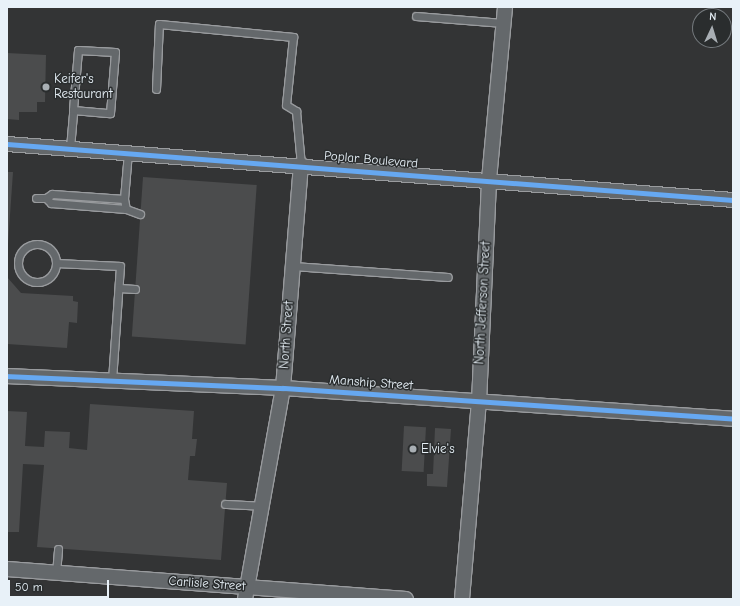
<!DOCTYPE html>
<style>
body{margin:0}
#map{position:relative;width:740px;height:606px;overflow:hidden;background:#333435;font-family:"Comic Neue",sans-serif}
div>[style]{position:absolute}
.building>*{inset:0;background:#4b4c4d;transform-origin:0 0}
.roads{filter:drop-shadow(1px 0 #999b9e) drop-shadow(-1px 0 #999b9e) drop-shadow(0 1px #999b9e) drop-shadow(0 -1px #999b9e)}
.service>*{height:7px;margin:-3.5px;padding:0 3.5px;transform-origin:3.5px;border-radius:3.5px;background:#64686b}
.service>.ring{margin:-3.5px;padding:0;box-sizing:content-box;background:none;border:7px solid #64686b;border-radius:50%}
.minor>*{height:14px;margin:-7px;padding:0 7px;transform-origin:7px;border-radius:7px;background:#64686b}
.cycleway>*{height:5px;margin:-2.5px;padding:0 2.5px;transform-origin:2.5px;border-radius:2.5px;background:#66a8f1}
.dots>*{width:11px;height:11px;translate:-50% -50%;box-sizing:border-box;border:2px solid #2a2d2e;border-radius:50%}
span{translate:-50% -50%;white-space:nowrap;text-align:center;line-height:1.15;-webkit-text-stroke:3px #2a2d2e;paint-order:stroke}
.poi-label{font-size:13px;color:#e8f1f8}
.left{translate:0 -50%;text-align:left}
.street-label{font-size:13px;color:#e8f1f8}
.frame{position:absolute;inset:0;border:8px solid #e8f1f8;pointer-events:none}
.north{position:absolute;left:692px;top:8px;width:40px;height:40px;box-sizing:border-box;background:#2a2d2e;border:1px solid #767b7f;border-radius:50%;rotate:4deg;font-size:11px;font-weight:700;line-height:16px;text-align:center;color:#e8f1f8}
.north::after{content:'';display:block;margin:auto;width:14px;height:18px;background:#a9afb4;clip-path:polygon(50% 0,100% 100%,50% 72%,0 100%)}
.scale{position:absolute;left:8px;top:580px;width:101px;height:18px;box-sizing:border-box;border:2px solid #e8f1f8;border-top:0;padding-left:5px;font-size:12px;line-height:14px;white-space:nowrap;color:#e8f1f8;-webkit-text-stroke:3px #2a2d2e;paint-order:stroke}
</style>
<div id="map">
<div class="building">
<div style="clip-path:polygon(7px 53px,46px 55px,45px 102px,37px 102px,37px 112px,19px 112px,19px 120px,7px 119px)"></div>
<div style="clip-path:polygon(7px 172px,13px 172px,8px 244px,7px 244px)"></div>
<div style="left:143px;top:177px;width:114px;height:160px;rotate:4deg"></div>
<div style="clip-path:polygon(7px 277px,21px 293px,73px 296px,73px 301px,78px 302px,77px 323px,69px 322px,67px 348px,7px 344px)"></div>
<div style="clip-path:polygon(90px 404px,194px 411px,192px 439px,197px 439px,195px 456px,190px 456px,188px 480px,227px 483px,221px 560px,37px 547px,44px 465px,23px 464px,19px 532px,7px 532px,7px 411px,27px 412px,25px 446px,44px 447px,45px 431px,70px 432px,69px 448px,87px 450px)"></div>
<div style="left:404px;top:426px;width:22px;height:45px;rotate:3deg"></div>
<div style="clip-path:polygon(435px 428px,451px 429px,447px 487px,427px 486px,427px 474px,433px 474px)"></div>
</div>
<div class="roads">
<div class="service">
<div style="left:416px;top:16px;width:87px;rotate:4.6deg"></div>
<div style="left:156px;top:89px;width:65px;rotate:-87.4deg"></div>
<div style="left:159px;top:24px;width:135px;rotate:5.5deg"></div>
<div style="left:293px;top:37px;width:68px;rotate:95.9deg"></div>
<div style="left:286px;top:105px;width:12px;rotate:31deg"></div>
<div style="left:296px;top:111px;width:54px;rotate:84.7deg"></div>
<div style="left:70px;top:148px;width:38px;rotate:-85deg"></div>
<div style="left:73px;top:110px;width:37px;rotate:5deg"></div>
<div style="left:110px;top:113px;width:61px;rotate:-85.3deg"></div>
<div style="left:115px;top:52px;width:37px;rotate:-177deg"></div>
<div style="left:78px;top:50px;width:60px;rotate:94.8deg"></div>
<div style="left:128px;top:152px;width:47px;rotate:94.9deg"></div>
<div style="left:124px;top:199px;width:10px;rotate:79deg"></div>
<div style="left:126px;top:209px;width:15px;rotate:20deg"></div>
<div style="left:36px;top:198px;width:10px"></div>
<div style="left:124px;top:199px;width:72px;rotate:-176deg"></div>
<div style="left:52px;top:194px;width:7px;rotate:146deg"></div>
<div style="left:46px;top:198px;width:7px;rotate:45deg"></div>
<div style="left:51px;top:203px;width:75px;rotate:4.6deg"></div>
<div class="ring" style="left:18px;top:244px;width:31px;height:31px"></div>
<div style="left:56px;top:263px;width:64px;rotate:2.7deg"></div>
<div style="left:120px;top:266px;width:115px;rotate:94deg"></div>
<div style="left:293px;top:266px;width:155px;rotate:4.1deg"></div>
<div style="left:119px;top:288px;width:16px;rotate:4deg"></div>
<div style="left:225px;top:504px;width:37px;rotate:3deg"></div>
<div style="left:56px;top:573px;width:24px;rotate:-85deg"></div>
</div>
<div class="minor">
<div style="left:7px;top:144px;width:728px;rotate:4.41deg"></div>
<div style="left:7px;top:376px;width:276px;rotate:2.5deg"></div>
<div style="left:283px;top:388px;width:451px;rotate:3.9deg"></div>
<div style="left:7px;top:569px;width:400px;rotate:4.3deg"></div>
<div style="left:245px;top:599px;width:214px;rotate:-79.8deg"></div>
<div style="left:283px;top:388px;width:224px;rotate:-85.4deg"></div>
<div style="left:462px;top:599px;width:198px;rotate:-85.1deg"></div>
<div style="left:479px;top:402px;width:222px;rotate:-87.4deg"></div>
<div style="left:489px;top:180px;width:174px;rotate:-84.7deg"></div>
</div>
</div>
<div class="cycleway">
<div style="left:7px;top:144px;width:728px;rotate:4.41deg"></div>
<div style="left:7px;top:376px;width:276px;rotate:2.5deg"></div>
<div style="left:283px;top:388px;width:451px;rotate:3.9deg"></div>
</div>
<div class="dots">
<div style="left:46px;top:87px;background:#a9afb4"></div>
<div style="left:413px;top:449px;background:#a9afb4"></div>
</div>
<div class="poi-label">
<span class="left" style="left:54px;top:87px">Keifer's<br>Restaurant</span>
<span class="left" style="left:421px;top:449px">Elvie's</span>
</div>
<div class="street-label">
<span style="left:371px;top:160px;rotate:5deg">Poplar Boulevard</span>
<span style="left:483px;top:303px;rotate:-87deg">North Jefferson Street</span>
<span style="left:287px;top:335px;rotate:-86deg">North Street</span>
<span style="left:371px;top:383px;rotate:4deg">Manship Street</span>
<span style="left:207px;top:584px;rotate:4deg">Carlisle Street</span>
</div>
<div class="frame"></div>
<div class="north">N</div>
<div class="scale">50 m</div>
</div>
